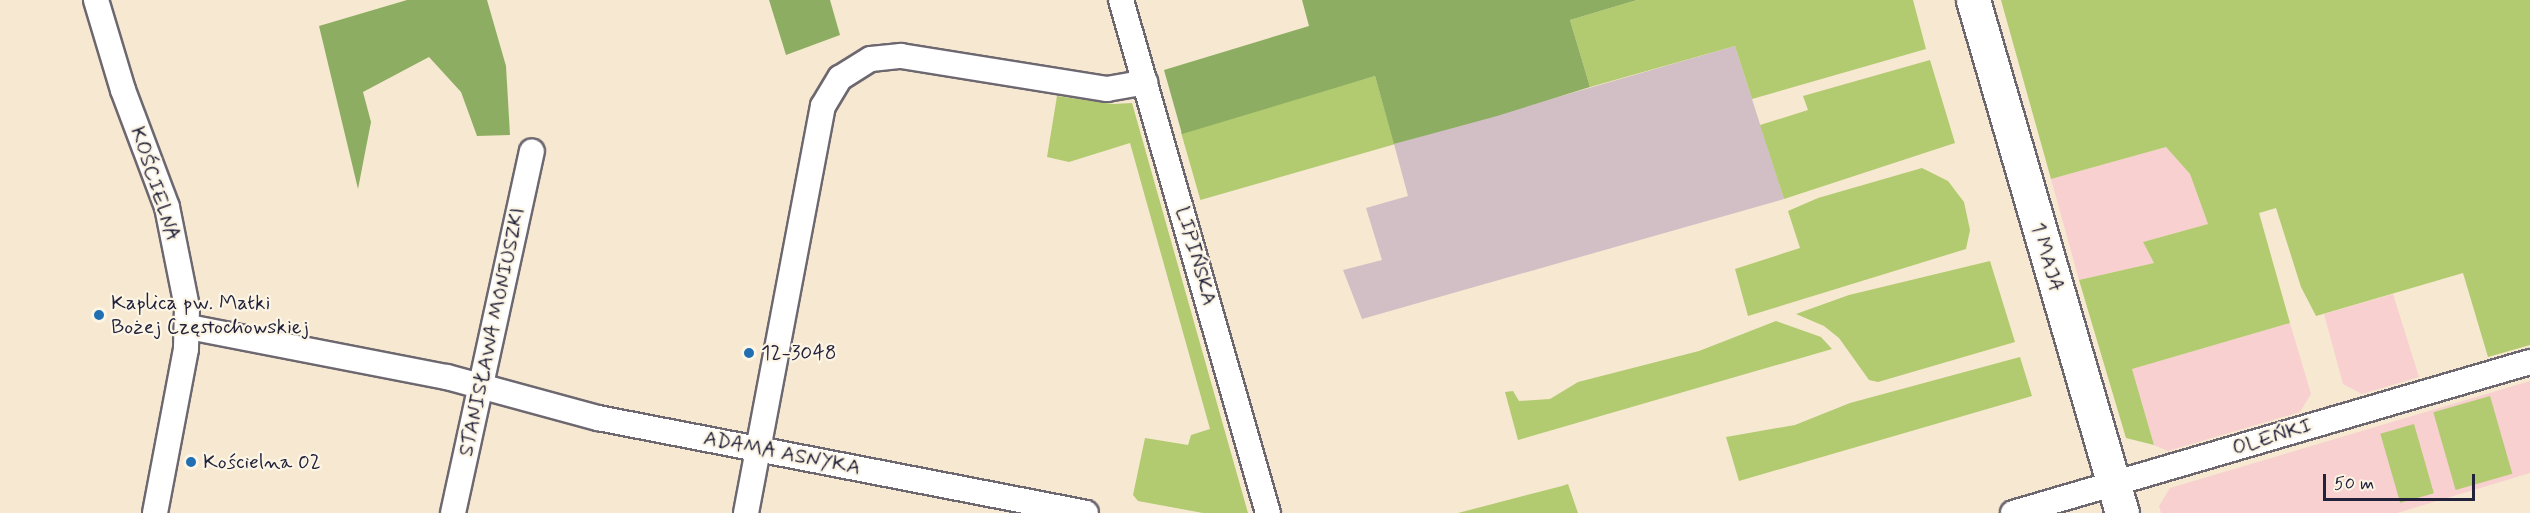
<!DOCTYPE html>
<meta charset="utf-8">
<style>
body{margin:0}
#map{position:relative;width:2530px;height:513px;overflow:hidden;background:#f7e9d1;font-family:Mynerve,sans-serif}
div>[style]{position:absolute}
.built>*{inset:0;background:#f7d0cf}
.industrial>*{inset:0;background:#d2bec5}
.green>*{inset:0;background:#b2ca70;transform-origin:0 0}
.forest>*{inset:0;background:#8dae62}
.roads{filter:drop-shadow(2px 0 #6d6870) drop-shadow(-2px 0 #6d6870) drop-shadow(0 2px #6d6870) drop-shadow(0 -2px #6d6870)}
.minor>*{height:24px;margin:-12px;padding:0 12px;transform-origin:12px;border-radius:12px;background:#fff}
.secondary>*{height:33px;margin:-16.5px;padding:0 16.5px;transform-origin:16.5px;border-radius:16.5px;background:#fff}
.dots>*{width:16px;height:16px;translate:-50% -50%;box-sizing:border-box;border:3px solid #fcf5e5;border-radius:50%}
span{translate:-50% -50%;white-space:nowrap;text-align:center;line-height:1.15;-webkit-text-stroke:4.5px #fcf5e5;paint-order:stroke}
.street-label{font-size:21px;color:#22223b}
.poi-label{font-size:21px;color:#22223b}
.left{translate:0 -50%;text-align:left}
.scale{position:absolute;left:2323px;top:474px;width:152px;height:27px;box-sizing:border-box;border:3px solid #22223b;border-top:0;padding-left:8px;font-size:18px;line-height:21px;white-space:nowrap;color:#22223b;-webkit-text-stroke:4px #fcf5e5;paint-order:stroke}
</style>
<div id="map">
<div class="built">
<div style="clip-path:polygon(2166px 147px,2190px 174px,2208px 224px,2143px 242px,2154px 263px,2079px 280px,2051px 179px)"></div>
<div style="clip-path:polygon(2393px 294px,2419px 377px,2362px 394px,2343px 384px,2324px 314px)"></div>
<div style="clip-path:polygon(2290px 323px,2311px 394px,2300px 412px,2168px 451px,2154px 445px,2132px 369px)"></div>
<div style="clip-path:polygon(2530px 381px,2530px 473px,2397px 513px,2161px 513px,2159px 506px,2170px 488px)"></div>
</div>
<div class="industrial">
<div style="clip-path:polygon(1735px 46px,1784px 199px,1362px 319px,1343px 270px,1382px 260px,1366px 208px,1408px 196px,1394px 144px)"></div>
</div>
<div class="green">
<div style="clip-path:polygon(1637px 0,1913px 0,1926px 49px,1752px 99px,1735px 46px,1590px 87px,1570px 20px)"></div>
<div style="clip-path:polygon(2001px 0,2530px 0,2530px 345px,2488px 357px,2463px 273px,2316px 316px,2301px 287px,2276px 208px,2259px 213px,2290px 323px,2132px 369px,2154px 445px,2126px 438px,2079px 280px,2154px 263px,2143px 242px,2208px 224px,2190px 174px,2166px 147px,2051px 179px)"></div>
<div style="clip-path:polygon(1930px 60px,1955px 143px,1784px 199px,1760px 125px,1808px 110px,1803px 96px)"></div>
<div style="left:1375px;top:76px;width:71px;height:202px;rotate:74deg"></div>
<div style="clip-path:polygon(1057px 96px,1113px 104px,1132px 103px,1248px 513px,1203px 513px,1138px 501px,1133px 495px,1145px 438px,1188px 445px,1191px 435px,1210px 429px,1130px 143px,1069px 162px,1047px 157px)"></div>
<div style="clip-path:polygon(1922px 168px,1948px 181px,1964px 202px,1970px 230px,1966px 249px,1748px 316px,1735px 269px,1800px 248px,1788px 211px,1818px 198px)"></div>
<div style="clip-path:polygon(1990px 261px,2015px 342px,1878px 382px,1869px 380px,1839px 338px,1824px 326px,1796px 314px,1849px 295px)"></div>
<div style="clip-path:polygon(1776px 321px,1821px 337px,1832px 349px,1518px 440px,1505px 392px,1513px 391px,1519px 401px,1550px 399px,1578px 382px,1699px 351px)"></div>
<div style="clip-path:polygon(2020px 357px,2032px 396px,1739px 481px,1726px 437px,1795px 425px,1850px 403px)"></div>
<div style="left:2490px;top:396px;width:81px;height:59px;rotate:74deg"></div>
<div style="left:2414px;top:424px;width:72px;height:35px;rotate:74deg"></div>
<div style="clip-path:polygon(1568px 484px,1578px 513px,1458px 513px,1562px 486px)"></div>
</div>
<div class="forest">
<div style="clip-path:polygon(407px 0,487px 0,506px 66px,510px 135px,477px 136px,461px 92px,429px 57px,363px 92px,371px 122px,358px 189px,319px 26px)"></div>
<div style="clip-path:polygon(769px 0,830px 0,840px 35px,786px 55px)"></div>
<div style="clip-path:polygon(1302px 0,1637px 0,1570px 20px,1590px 87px,1497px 116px,1394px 144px,1375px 76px,1182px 134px,1164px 70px,1309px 26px)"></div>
</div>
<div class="roads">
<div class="minor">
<div style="left:96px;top:0;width:94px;rotate:73.3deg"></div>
<div style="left:123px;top:90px;width:125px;rotate:69.4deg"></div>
<div style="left:167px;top:207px;width:102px;rotate:78.7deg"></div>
<div style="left:187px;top:307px;width:42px;rotate:91.4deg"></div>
<div style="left:186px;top:349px;width:167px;rotate:100.7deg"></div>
<div style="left:1121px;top:0;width:534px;rotate:74.01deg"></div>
<div style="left:189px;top:327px;width:263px;rotate:11deg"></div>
<div style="left:447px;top:377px;width:156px;rotate:15.2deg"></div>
<div style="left:598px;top:418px;width:497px;rotate:11deg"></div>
<div style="left:453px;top:513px;width:370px;rotate:-77.7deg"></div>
<div style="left:746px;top:513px;width:414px;rotate:-79.3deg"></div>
<div style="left:823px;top:106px;width:33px;rotate:-59deg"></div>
<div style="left:840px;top:78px;width:36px;rotate:-32deg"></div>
<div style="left:871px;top:59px;width:30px;rotate:-6deg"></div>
<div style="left:901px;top:56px;width:209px;rotate:9.1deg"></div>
<div style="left:1107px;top:89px;width:39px;rotate:-10deg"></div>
<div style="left:2013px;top:513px;width:539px;rotate:-16.28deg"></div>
</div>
<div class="secondary">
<div style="left:1973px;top:0;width:534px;rotate:73.8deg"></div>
</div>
</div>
<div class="dots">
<div style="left:99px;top:315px;background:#1f6fb2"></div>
<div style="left:749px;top:353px;background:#1f6fb2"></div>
<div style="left:191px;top:462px;background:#1f6fb2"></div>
</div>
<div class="street-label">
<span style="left:155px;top:184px;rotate:72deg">KOŚCIELNA</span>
<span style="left:1196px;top:256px;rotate:74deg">LIPIŃSKA</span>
<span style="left:2047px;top:257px;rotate:74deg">1 MAJA</span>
<span style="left:492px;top:332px;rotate:-78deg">STANISŁAWA MONIUSZKI</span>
<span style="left:2272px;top:437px;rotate:-17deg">OLEŃKI</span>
<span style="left:782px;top:453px;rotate:11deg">ADAMA ASNYKA</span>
</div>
<div class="poi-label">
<span class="left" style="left:111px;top:315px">Kaplica pw. Matki<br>Bożej Częstochowskiej</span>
<span class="left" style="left:761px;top:353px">12-3048</span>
<span class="left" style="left:203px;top:462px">Kościelna 02</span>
</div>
<div class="scale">50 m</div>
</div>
